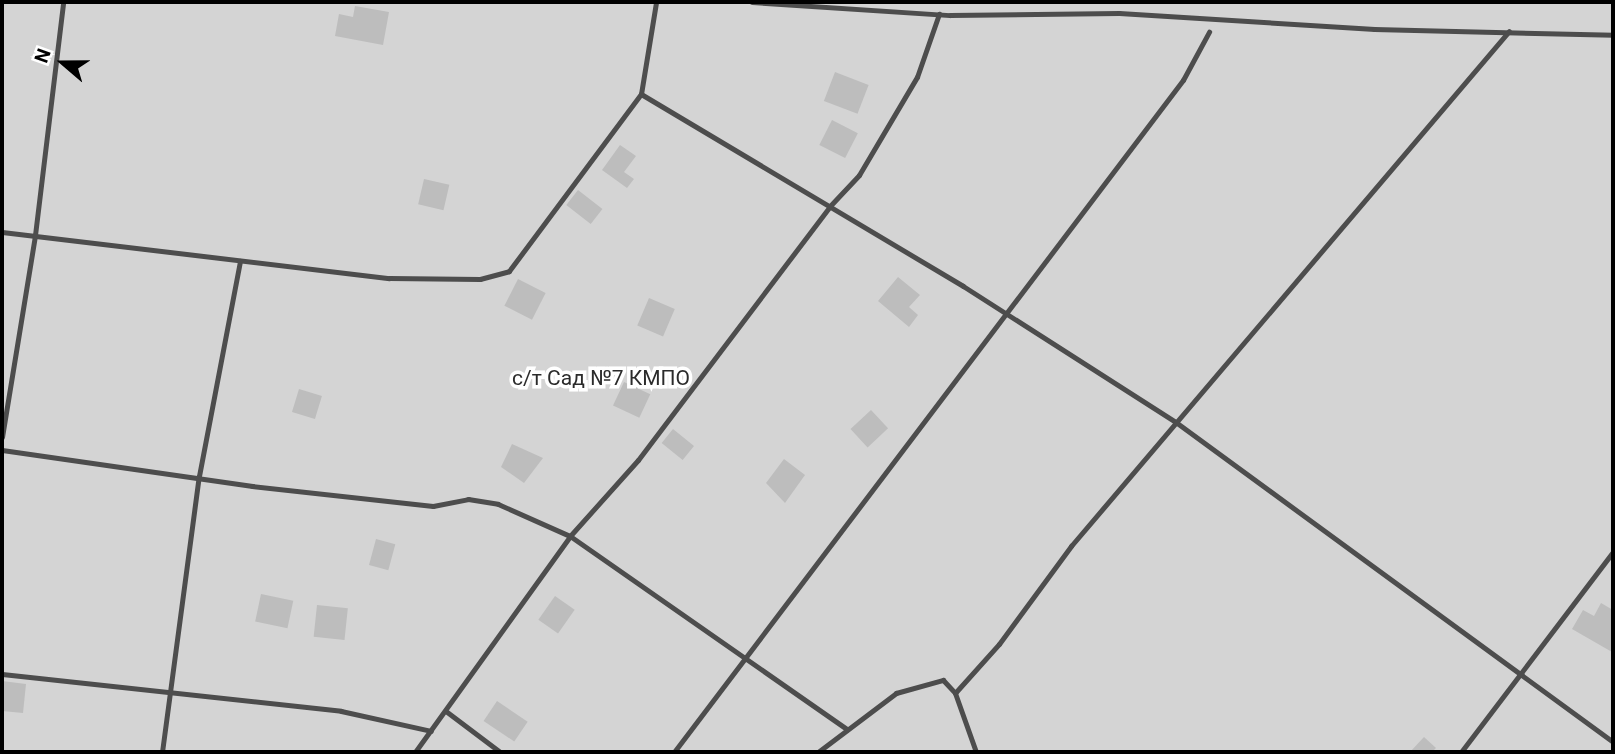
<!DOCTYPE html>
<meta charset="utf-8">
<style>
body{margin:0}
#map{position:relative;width:1615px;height:754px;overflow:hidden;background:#fff;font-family:Roboto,sans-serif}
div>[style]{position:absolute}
.green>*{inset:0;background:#d4d4d4;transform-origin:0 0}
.building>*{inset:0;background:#bdbdbd;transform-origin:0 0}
.lane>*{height:5px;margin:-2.5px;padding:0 2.5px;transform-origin:2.5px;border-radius:2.5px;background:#4d4d4d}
span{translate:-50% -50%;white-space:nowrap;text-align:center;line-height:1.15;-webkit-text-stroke:7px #fff;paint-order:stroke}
.park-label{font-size:21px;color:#2b2b2b}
.frame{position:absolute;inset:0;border:4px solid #000;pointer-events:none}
.north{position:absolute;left:28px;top:28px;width:70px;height:70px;-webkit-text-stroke:5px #fff;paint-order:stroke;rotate:290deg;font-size:19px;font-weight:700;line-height:28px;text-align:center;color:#000}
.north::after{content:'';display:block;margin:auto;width:24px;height:32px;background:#000;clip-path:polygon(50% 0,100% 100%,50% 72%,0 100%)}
</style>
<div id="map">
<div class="green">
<div style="left:2px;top:2px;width:1611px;height:750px"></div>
</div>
<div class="building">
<div style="clip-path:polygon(355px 6px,389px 12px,383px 45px,335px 36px,339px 14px,353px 17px)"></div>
<div style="left:835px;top:72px;width:36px;height:31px;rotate:21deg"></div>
<div style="left:832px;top:120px;width:29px;height:28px;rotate:27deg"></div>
<div style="clip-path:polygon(620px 145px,636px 156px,624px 172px,634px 179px,627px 188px,602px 170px)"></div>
<div style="left:424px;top:179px;width:26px;height:26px;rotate:13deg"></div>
<div style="left:578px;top:190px;width:31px;height:19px;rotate:38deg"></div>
<div style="clip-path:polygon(898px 277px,920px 295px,909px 307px,918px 315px,909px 327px,878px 301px)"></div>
<div style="left:518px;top:279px;width:31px;height:30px;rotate:27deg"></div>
<div style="left:649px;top:298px;width:28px;height:30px;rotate:23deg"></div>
<div style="left:624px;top:382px;width:29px;height:26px;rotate:25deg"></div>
<div style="left:299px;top:389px;width:24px;height:24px;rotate:17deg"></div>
<div style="left:871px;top:410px;width:25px;height:28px;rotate:47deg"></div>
<div style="left:673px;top:429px;width:27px;height:18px;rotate:39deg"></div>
<div style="clip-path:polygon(512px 444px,543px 458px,524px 483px,501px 467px)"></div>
<div style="clip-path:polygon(784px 459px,805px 475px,785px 503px,766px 483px)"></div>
<div style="left:376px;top:539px;width:20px;height:27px;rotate:15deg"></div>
<div style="left:261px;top:594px;width:33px;height:28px;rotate:12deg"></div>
<div style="left:555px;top:596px;width:24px;height:29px;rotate:35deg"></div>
<div style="clip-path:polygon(1601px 603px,1613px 610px,1612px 652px,1572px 629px,1583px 610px,1594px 616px)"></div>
<div style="left:317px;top:605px;width:31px;height:32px;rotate:6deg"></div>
<div style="clip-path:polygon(2px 681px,26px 684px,23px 713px,2px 711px)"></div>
<div style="left:497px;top:701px;width:37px;height:24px;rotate:34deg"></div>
<div style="clip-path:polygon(1424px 737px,1436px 748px,1432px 752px,1410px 752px)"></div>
</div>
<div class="lane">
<div style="left:752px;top:2px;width:198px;rotate:3.8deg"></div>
<div style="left:950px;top:15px;width:169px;rotate:-0.7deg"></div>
<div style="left:1119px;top:13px;width:256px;rotate:3.6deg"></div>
<div style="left:1374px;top:29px;width:239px;rotate:1.4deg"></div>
<div style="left:641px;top:94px;width:375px;rotate:30.8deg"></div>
<div style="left:963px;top:286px;width:254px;rotate:32.6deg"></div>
<div style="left:1177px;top:423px;width:540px;rotate:36.19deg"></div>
<div style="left:2px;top:232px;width:390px;rotate:6.8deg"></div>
<div style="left:389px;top:278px;width:91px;rotate:0.6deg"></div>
<div style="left:480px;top:279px;width:30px;rotate:-15deg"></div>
<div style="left:509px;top:271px;width:221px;rotate:-53.3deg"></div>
<div style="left:641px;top:94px;width:93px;rotate:-80.7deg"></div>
<div style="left:2px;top:437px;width:205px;rotate:-80.7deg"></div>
<div style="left:35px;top:235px;width:235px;rotate:-83.1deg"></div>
<div style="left:2px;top:450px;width:253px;rotate:8.2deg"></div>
<div style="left:252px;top:486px;width:182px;rotate:6.3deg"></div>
<div style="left:433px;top:506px;width:36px;rotate:-11deg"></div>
<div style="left:468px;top:499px;width:30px;rotate:9deg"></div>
<div style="left:498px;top:504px;width:79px;rotate:24deg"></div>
<div style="left:570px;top:536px;width:338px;rotate:34.9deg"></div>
<div style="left:2px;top:674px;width:341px;rotate:6.2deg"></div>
<div style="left:341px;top:711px;width:92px;rotate:12.5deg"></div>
<div style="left:955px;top:693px;width:66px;rotate:-48.1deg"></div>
<div style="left:999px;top:644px;width:122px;rotate:-53.7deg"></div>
<div style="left:1071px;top:546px;width:676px;rotate:-49.62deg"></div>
<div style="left:447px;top:712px;width:66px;rotate:37deg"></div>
<div style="left:162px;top:752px;width:278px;rotate:-82.4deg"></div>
<div style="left:199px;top:476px;width:219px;rotate:-79.2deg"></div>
<div style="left:415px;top:752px;width:266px;rotate:-54.3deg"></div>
<div style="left:570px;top:536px;width:102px;rotate:-48.2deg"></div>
<div style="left:638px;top:460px;width:317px;rotate:-52.9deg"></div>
<div style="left:829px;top:207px;width:44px;rotate:-46.8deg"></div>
<div style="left:859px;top:175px;width:114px;rotate:-59.4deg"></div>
<div style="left:917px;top:77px;width:67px;rotate:-70.8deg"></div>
<div style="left:674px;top:752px;width:843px;rotate:-52.86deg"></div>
<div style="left:1183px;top:80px;width:55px;rotate:-61.6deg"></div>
<div style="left:818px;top:752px;width:98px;rotate:-37.1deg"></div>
<div style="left:896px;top:693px;width:49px;rotate:-15.5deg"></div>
<div style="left:943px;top:680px;width:18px;rotate:47deg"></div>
<div style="left:955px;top:693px;width:63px;rotate:70.4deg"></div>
<div style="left:1461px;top:752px;width:251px;rotate:-52.8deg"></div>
</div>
<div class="park-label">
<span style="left:601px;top:378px">с/т Сад №7 КМПО</span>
</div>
<div class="frame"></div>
<div class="north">N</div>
</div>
